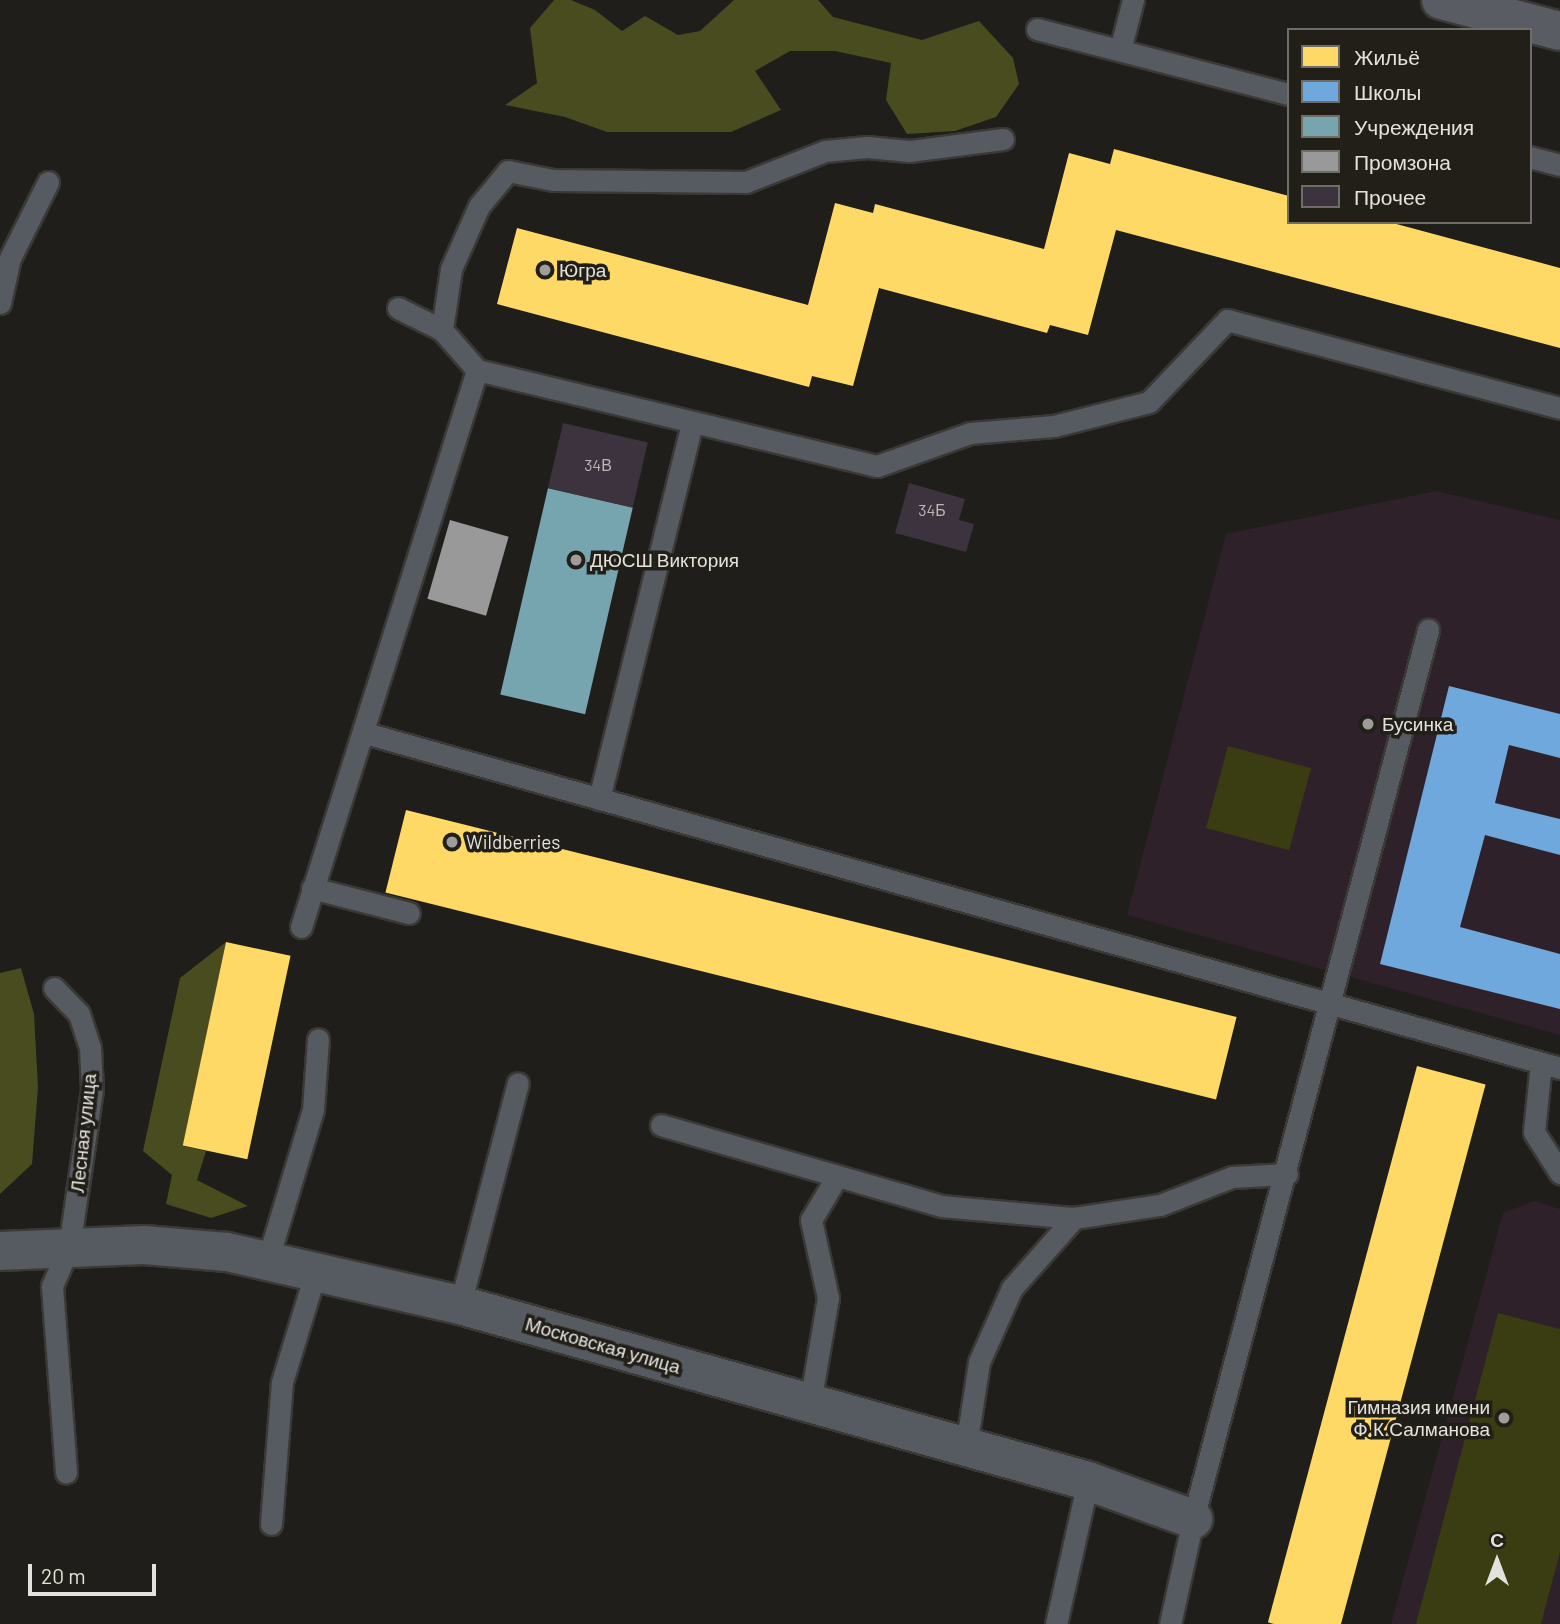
<!DOCTYPE html>
<meta charset="utf-8">
<style>
body{margin:0}
#map{position:relative;width:1560px;height:1624px;overflow:hidden;background:#1f1e1a;font-family:Barlow,sans-serif}
div>[style]{position:absolute}
.education>*{inset:0;background:#2e212a}
.green>*{inset:0;background:#3a3c12;transform-origin:0 0}
.forest>*{inset:0;background:#494c1e}
.homes>*{inset:0;background:#ffd966;transform-origin:0 0}
.schools>*{inset:0;background:#6fa8dc}
.public>*{inset:0;background:#76a5af;transform-origin:0 0}
.industry>*{inset:0;background:#999;transform-origin:0 0}
.building>*{inset:0;background:#3d333e;transform-origin:0 0}
.roads{filter:drop-shadow(2px 0 #3a3936) drop-shadow(-2px 0 #3a3936) drop-shadow(0 2px #3a3936) drop-shadow(0 -2px #3a3936)}
.lane>*{height:21px;margin:-10.5px;padding:0 10.5px;transform-origin:10.5px;border-radius:10.5px;background:#565a61}
.street>*{height:38px;margin:-19px;padding:0 19px;transform-origin:19px;border-radius:19px;background:#565a61}
.secondary>*{height:38px;margin:-19px;padding:0 19px;transform-origin:19px;border-radius:19px;background:#5a5c63}
.dots>*{width:19px;height:19px;translate:-50% -50%;box-sizing:border-box;border:4px solid #211f18;border-radius:50%}
span{translate:-50% -50%;white-space:nowrap;text-align:center;line-height:1.15;-webkit-text-stroke:7px #211f18;paint-order:stroke}
.number-label{font-size:16px;color:#bab6b5}
.number-label span{-webkit-text-stroke-width:0}
.poi-label{font-size:19px;color:#e3e2dd}
.left{translate:0 -50%;text-align:left}
.right{translate:-100% -50%;text-align:right}
.street-label{font-size:19px;color:#e3e2dd}
.legend{position:absolute;left:1287px;top:28px;width:245px;height:196px;box-sizing:border-box;background:#211f18;border:2px solid #6f6d67;margin:0;padding:9px 12px;list-style:none;font-size:21px;color:#e3e2dd}
.legend li{display:flex;align-items:center;gap:14px;height:35px}
.legend b{width:35px;border:2px solid #6f6d67}
.north{position:absolute;left:1462px;top:1526px;width:70px;height:70px;-webkit-text-stroke:5px #211f18;paint-order:stroke;rotate:0deg;font-size:19px;font-weight:700;line-height:28px;text-align:center;color:#e3e2dd}
.north::after{content:'';display:block;margin:auto;width:24px;height:32px;background:#e3e2dd;clip-path:polygon(50% 0,100% 100%,50% 72%,0 100%)}
.scale{position:absolute;left:28px;top:1564px;width:128px;height:32px;box-sizing:border-box;border:4px solid #e3e2dd;border-top:0;padding-left:9px;font-size:21px;line-height:24px;white-space:nowrap;color:#e3e2dd;-webkit-text-stroke:5px #211f18;paint-order:stroke}
</style>
<div id="map">
<div class="education">
<div style="clip-path:polygon(1436px 491px,1560px 520px,1560px 1035px,1127px 915px,1226px 534px)"></div>
<div style="clip-path:polygon(1534px 1201px,1560px 1209px,1560px 1624px,1391px 1624px,1503px 1213px)"></div>
</div>
<div class="green">
<div style="left:1228px;top:746px;width:86px;height:85px;rotate:15deg"></div>
<div style="clip-path:polygon(1498px 1313px,1560px 1329px,1560px 1552px,1541px 1624px,1416px 1624px)"></div>
</div>
<div class="forest">
<div style="clip-path:polygon(554px 0,571px 0,595px 10px,622px 31px,645px 16px,678px 35px,700px 31px,734px 0,818px 0,833px 17px,922px 40px,979px 21px,1013px 58px,1019px 84px,996px 117px,955px 131px,907px 134px,886px 100px,891px 63px,835px 51px,790px 51px,755px 71px,781px 110px,731px 132px,607px 132px,565px 117px,505px 105px,537px 83px,530px 28px)"></div>
<div style="clip-path:polygon(226px 942px,183px 1146px,206px 1151px,197px 1180px,248px 1206px,211px 1218px,166px 1204px,172px 1175px,143px 1151px,180px 978px)"></div>
<div style="clip-path:polygon(21px 968px,34px 1014px,38px 1087px,32px 1164px,0 1194px,0 973px)"></div>
</div>
<div class="homes">
<div style="clip-path:polygon(1114px 149px,1289px 196px,1289px 222px,1389px 222px,1560px 268px,1560px 348px,1116px 230px,1088px 335px,1050px 325px,1047px 333px,879px 288px,853px 386px,812px 376px,809px 387px,497px 304px,517px 228px,808px 305px,835px 203px,873px 213px,875px 204px,1044px 249px,1069px 153px,1110px 164px)"></div>
<div style="left:406px;top:810px;width:856px;height:85px;rotate:14deg"></div>
<div style="left:226px;top:942px;width:66px;height:208px;rotate:12deg"></div>
<div style="left:1417px;top:1066px;width:71px;height:576px;rotate:15deg"></div>
</div>
<div class="schools">
<div style="clip-path:polygon(1449px 686px,1560px 714px,1560px 758px,1509px 745px,1495px 803px,1560px 819px,1560px 855px,1485px 835px,1460px 927px,1560px 954px,1560px 1009px,1380px 964px)"></div>
</div>
<div class="public">
<div style="left:548px;top:488px;width:87px;height:212px;rotate:13deg"></div>
</div>
<div class="industry">
<div style="left:450px;top:520px;width:61px;height:82px;rotate:16deg"></div>
</div>
<div class="building">
<div style="left:563px;top:423px;width:87px;height:67px;rotate:13deg"></div>
<div style="clip-path:polygon(909px 483px,965px 499px,959px 520px,974px 524px,966px 552px,895px 533px)"></div>
</div>
<div class="roads">
<div class="lane">
<div style="left:1037px;top:29px;width:260px;rotate:14.5deg"></div>
<div style="left:1120px;top:50px;width:52px;rotate:-75.4deg"></div>
<div style="left:1003px;top:139px;width:95px;rotate:172.7deg"></div>
<div style="left:909px;top:151px;width:42px;rotate:-174.6deg"></div>
<div style="left:867px;top:147px;width:42px;rotate:174.6deg"></div>
<div style="left:825px;top:151px;width:85px;rotate:158.6deg"></div>
<div style="left:746px;top:182px;width:193px;rotate:-179.4deg"></div>
<div style="left:553px;top:180px;width:46px;rotate:-168.7deg"></div>
<div style="left:508px;top:171px;width:45px;rotate:129.6deg"></div>
<div style="left:479px;top:206px;width:69px;rotate:114deg"></div>
<div style="left:451px;top:269px;width:62px;rotate:98.4deg"></div>
<div style="left:442px;top:330px;width:53px;rotate:48.8deg"></div>
<div style="left:477px;top:370px;width:411px;rotate:13.5deg"></div>
<div style="left:877px;top:466px;width:99px;rotate:-19.5deg"></div>
<div style="left:970px;top:433px;width:84px;rotate:-4.8deg"></div>
<div style="left:1054px;top:426px;width:98px;rotate:-14.2deg"></div>
<div style="left:1149px;top:402px;width:113px;rotate:-46.4deg"></div>
<div style="left:1227px;top:320px;width:344px;rotate:14.8deg"></div>
<div style="left:1530px;top:157px;width:31px;rotate:15deg"></div>
<div style="left:0;top:303px;width:46px;rotate:-77.5deg"></div>
<div style="left:10px;top:258px;width:85px;rotate:-63.4deg"></div>
<div style="left:398px;top:308px;width:49px;rotate:26.6deg"></div>
<div style="left:365px;top:733px;width:1241px;rotate:15.66deg"></div>
<div style="left:599px;top:799px;width:388px;rotate:-76.1deg"></div>
<div style="left:312px;top:888px;width:100px;rotate:14.5deg"></div>
<div style="left:301px;top:927px;width:584px;rotate:-72.46deg"></div>
<div style="left:54px;top:988px;width:36px;rotate:46deg"></div>
<div style="left:79px;top:1014px;width:35px;rotate:72deg"></div>
<div style="left:90px;top:1047px;width:43px;rotate:87.3deg"></div>
<div style="left:92px;top:1090px;width:159px;rotate:98.3deg"></div>
<div style="left:69px;top:1247px;width:43px;rotate:113.6deg"></div>
<div style="left:52px;top:1286px;width:187px;rotate:85.7deg"></div>
<div style="left:1541px;top:1063px;width:69px;rotate:95.8deg"></div>
<div style="left:1534px;top:1132px;width:49px;rotate:57.6deg"></div>
<div style="left:661px;top:1125px;width:291px;rotate:16.1deg"></div>
<div style="left:941px;top:1206px;width:134px;rotate:5.2deg"></div>
<div style="left:1074px;top:1218px;width:87px;rotate:-8.6deg"></div>
<div style="left:1160px;top:1205px;width:77px;rotate:-21.3deg"></div>
<div style="left:1232px;top:1177px;width:55px;rotate:-3.1deg"></div>
<div style="left:267px;top:1262px;width:159px;rotate:-73.2deg"></div>
<div style="left:313px;top:1110px;width:71px;rotate:-86deg"></div>
<div style="left:460px;top:1305px;width:229px;rotate:-75.4deg"></div>
<div style="left:810px;top:1403px;width:107px;rotate:-80.3deg"></div>
<div style="left:828px;top:1298px;width:80px;rotate:-102.3deg"></div>
<div style="left:811px;top:1220px;width:49px;rotate:-59.2deg"></div>
<div style="left:966px;top:1447px;width:86px;rotate:-81.3deg"></div>
<div style="left:979px;top:1362px;width:81px;rotate:-66deg"></div>
<div style="left:1012px;top:1288px;width:94px;rotate:-48.5deg"></div>
<div style="left:271px;top:1524px;width:142px;rotate:-85.6deg"></div>
<div style="left:282px;top:1382px;width:113px;rotate:-73deg"></div>
<div style="left:1056px;top:1624px;width:147px;rotate:-77.4deg"></div>
<div style="left:1170px;top:1624px;width:107px;rotate:-77.6deg"></div>
<div style="left:1193px;top:1519px;width:920px;rotate:-75.19deg"></div>
</div>
<div class="street">
<div style="left:0;top:1251px;width:144px;rotate:-2.4deg"></div>
<div style="left:144px;top:1245px;width:83px;rotate:4.8deg"></div>
<div style="left:227px;top:1252px;width:239px;rotate:12.8deg"></div>
<div style="left:460px;top:1305px;width:652px;rotate:15.66deg"></div>
<div style="left:1088px;top:1481px;width:112px;rotate:19.9deg"></div>
</div>
<div class="secondary">
<div style="left:1441px;top:0;width:123px;rotate:14.6deg"></div>
</div>
</div>
<div class="dots">
<div style="left:545px;top:270px;background:#9e9d99"></div>
<div style="left:576px;top:560px;background:#9e9d99"></div>
<div style="left:1368px;top:724px;background:#9e9d99"></div>
<div style="left:452px;top:842px;background:#9e9d99"></div>
<div style="left:1504px;top:1418px;background:#9e9d99"></div>
</div>
<div class="number-label">
<span style="left:598px;top:465px">34В</span>
<span style="left:932px;top:510px">34Б</span>
</div>
<div class="poi-label">
<span class="left" style="left:559px;top:270px">Югра</span>
<span class="left" style="left:590px;top:560px">ДЮСШ Виктория</span>
<span class="left" style="left:1382px;top:724px">Бусинка</span>
<span class="left" style="left:466px;top:842px">Wildberries</span>
<span class="right" style="left:1490px;top:1418px">Гимназия имени<br>Ф.К.Салманова</span>
</div>
<div class="street-label">
<span style="left:83px;top:1133px;rotate:-84deg">Лесная улица</span>
<span style="left:603px;top:1345px;rotate:16deg">Московская улица</span>
</div>
<ul class="legend">
<li><b style="height:19px;background:#ffd966"></b>Жильё</li>
<li><b style="height:19px;background:#6fa8dc"></b>Школы</li>
<li><b style="height:19px;background:#76a5af"></b>Учреждения</li>
<li><b style="height:19px;background:#999"></b>Промзона</li>
<li><b style="height:19px;background:#3d333e"></b>Прочее</li>
</ul>
<div class="north">С</div>
<div class="scale">20 m</div>
</div>
